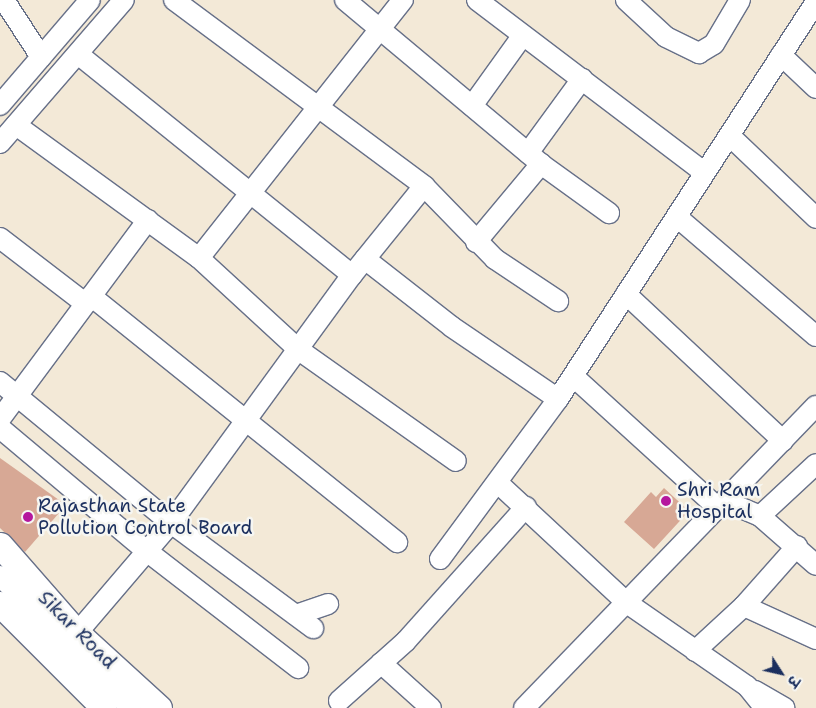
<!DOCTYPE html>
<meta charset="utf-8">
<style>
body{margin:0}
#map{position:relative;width:816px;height:708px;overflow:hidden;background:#f3e9d7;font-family:"Shantell Sans","Playpen Sans Deva",sans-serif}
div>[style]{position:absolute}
.building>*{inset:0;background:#d7a895}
.roads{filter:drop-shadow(1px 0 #677088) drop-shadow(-1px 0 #677088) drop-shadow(0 1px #677088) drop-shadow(0 -1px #677088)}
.minor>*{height:20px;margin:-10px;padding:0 10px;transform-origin:10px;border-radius:10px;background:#fff}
.major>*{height:25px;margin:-12.5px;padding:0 12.5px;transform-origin:12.5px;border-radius:12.5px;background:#fff}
.dots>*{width:14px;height:14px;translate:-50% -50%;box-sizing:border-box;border:2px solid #f6f6f2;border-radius:50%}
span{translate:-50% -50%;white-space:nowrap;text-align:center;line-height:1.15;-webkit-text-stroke:5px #f6f6f2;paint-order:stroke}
.poi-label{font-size:19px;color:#1b2f5e}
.left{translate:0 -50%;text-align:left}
.street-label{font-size:19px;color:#1b2f5e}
.north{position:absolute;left:756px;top:648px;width:50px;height:50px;-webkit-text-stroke:4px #f6f6f2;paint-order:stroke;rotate:125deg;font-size:14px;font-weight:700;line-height:20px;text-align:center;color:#1b2f5e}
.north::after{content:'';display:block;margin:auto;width:18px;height:22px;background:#1b2f5e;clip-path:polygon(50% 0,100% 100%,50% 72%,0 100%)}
</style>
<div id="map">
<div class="building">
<div style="clip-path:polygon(0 458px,66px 505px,25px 552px,0 528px)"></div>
<div style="clip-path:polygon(664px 488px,689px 511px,654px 549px,624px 522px,651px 492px,656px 497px)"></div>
</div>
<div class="roads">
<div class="minor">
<div style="left:4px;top:0;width:68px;rotate:57deg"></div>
<div style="left:174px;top:0;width:312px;rotate:36.6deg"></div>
<div style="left:424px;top:186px;width:102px;rotate:45.8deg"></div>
<div style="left:495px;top:259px;width:76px;rotate:33.7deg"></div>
<div style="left:345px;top:0;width:256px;rotate:39.9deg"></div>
<div style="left:541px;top:164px;width:84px;rotate:35.8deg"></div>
<div style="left:477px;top:0;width:285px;rotate:37.2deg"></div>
<div style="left:626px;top:0;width:54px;rotate:42.8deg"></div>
<div style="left:666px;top:37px;width:37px;rotate:26deg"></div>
<div style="left:699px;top:53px;width:17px;rotate:-31deg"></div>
<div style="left:714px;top:44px;width:51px;rotate:-59.4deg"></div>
<div style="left:78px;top:54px;width:352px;rotate:38.9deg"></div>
<div style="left:781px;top:55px;width:48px;rotate:43.3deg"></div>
<div style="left:0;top:105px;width:138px;rotate:-49.4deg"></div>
<div style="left:472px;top:106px;width:87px;rotate:-54.3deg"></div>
<div style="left:16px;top:125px;width:226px;rotate:36deg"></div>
<div style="left:199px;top:258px;width:136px;rotate:42.6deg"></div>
<div style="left:299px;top:350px;width:192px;rotate:35.3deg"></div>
<div style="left:730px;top:136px;width:119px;rotate:43.6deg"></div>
<div style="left:0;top:143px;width:189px;rotate:-49.1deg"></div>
<div style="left:528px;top:153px;width:92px;rotate:-53.9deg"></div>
<div style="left:677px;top:217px;width:183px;rotate:40.6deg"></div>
<div style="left:0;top:238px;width:108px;rotate:37.5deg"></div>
<div style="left:476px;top:242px;width:102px;rotate:-50.2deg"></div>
<div style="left:199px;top:258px;width:329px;rotate:-51.7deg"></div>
<div style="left:365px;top:259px;width:110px;rotate:38deg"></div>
<div style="left:452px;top:327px;width:128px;rotate:34.2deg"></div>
<div style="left:626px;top:294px;width:215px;rotate:43.1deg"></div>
<div style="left:91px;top:296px;width:393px;rotate:38.8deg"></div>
<div style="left:573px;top:376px;width:197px;rotate:42.3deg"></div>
<div style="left:0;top:382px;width:222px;rotate:39.5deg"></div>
<div style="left:171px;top:523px;width:177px;rotate:36.5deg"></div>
<div style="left:0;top:419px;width:248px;rotate:-53.4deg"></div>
<div style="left:0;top:428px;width:193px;rotate:40deg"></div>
<div style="left:148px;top:552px;width:190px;rotate:37.7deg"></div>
<div style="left:498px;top:483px;width:176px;rotate:42.9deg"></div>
<div style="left:627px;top:603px;width:146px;rotate:34.7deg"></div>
<div style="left:747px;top:686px;width:28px;rotate:51deg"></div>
<div style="left:727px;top:502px;width:36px;rotate:23deg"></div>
<div style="left:760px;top:516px;width:74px;rotate:41.2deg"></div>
<div style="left:760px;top:516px;width:76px;rotate:-42.9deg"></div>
<div style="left:440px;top:559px;width:199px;rotate:-53.6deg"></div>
<div style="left:558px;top:399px;width:473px;rotate:-57deg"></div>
<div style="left:0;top:576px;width:186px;rotate:45.2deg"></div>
<div style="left:744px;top:606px;width:79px;rotate:24.6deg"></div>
<div style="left:296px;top:615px;width:34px;rotate:-19deg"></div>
<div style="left:77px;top:633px;width:145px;rotate:-49.5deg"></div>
<div style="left:171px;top:523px;width:307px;rotate:-53.9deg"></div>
<div style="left:352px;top:275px;width:114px;rotate:-51deg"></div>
<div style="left:695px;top:651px;width:67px;rotate:-42.6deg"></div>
<div style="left:744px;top:606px;width:80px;rotate:-48.5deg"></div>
<div style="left:381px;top:663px;width:67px;rotate:42deg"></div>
<div style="left:755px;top:691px;width:34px;rotate:30deg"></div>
<div style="left:339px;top:701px;width:90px;rotate:-41.8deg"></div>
<div style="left:406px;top:641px;width:180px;rotate:-48.2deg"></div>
<div style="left:524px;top:708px;width:420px;rotate:-46deg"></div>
</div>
<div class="major">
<div style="left:0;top:545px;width:117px;rotate:48.8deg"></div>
<div style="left:77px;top:633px;width:111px;rotate:42.4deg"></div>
<div style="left:0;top:604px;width:147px;rotate:45deg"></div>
</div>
</div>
<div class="dots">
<div style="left:666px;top:501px;background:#b5179e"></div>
<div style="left:28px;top:517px;background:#b5179e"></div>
</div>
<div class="poi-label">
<span class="left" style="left:677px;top:501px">Shri Ram<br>Hospital</span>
<span class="left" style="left:38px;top:517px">Rajasthan State<br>Pollution Control Board</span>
</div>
<div class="street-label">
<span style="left:77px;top:630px;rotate:45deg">Sikar Road</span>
</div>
<div class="north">उ</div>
</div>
